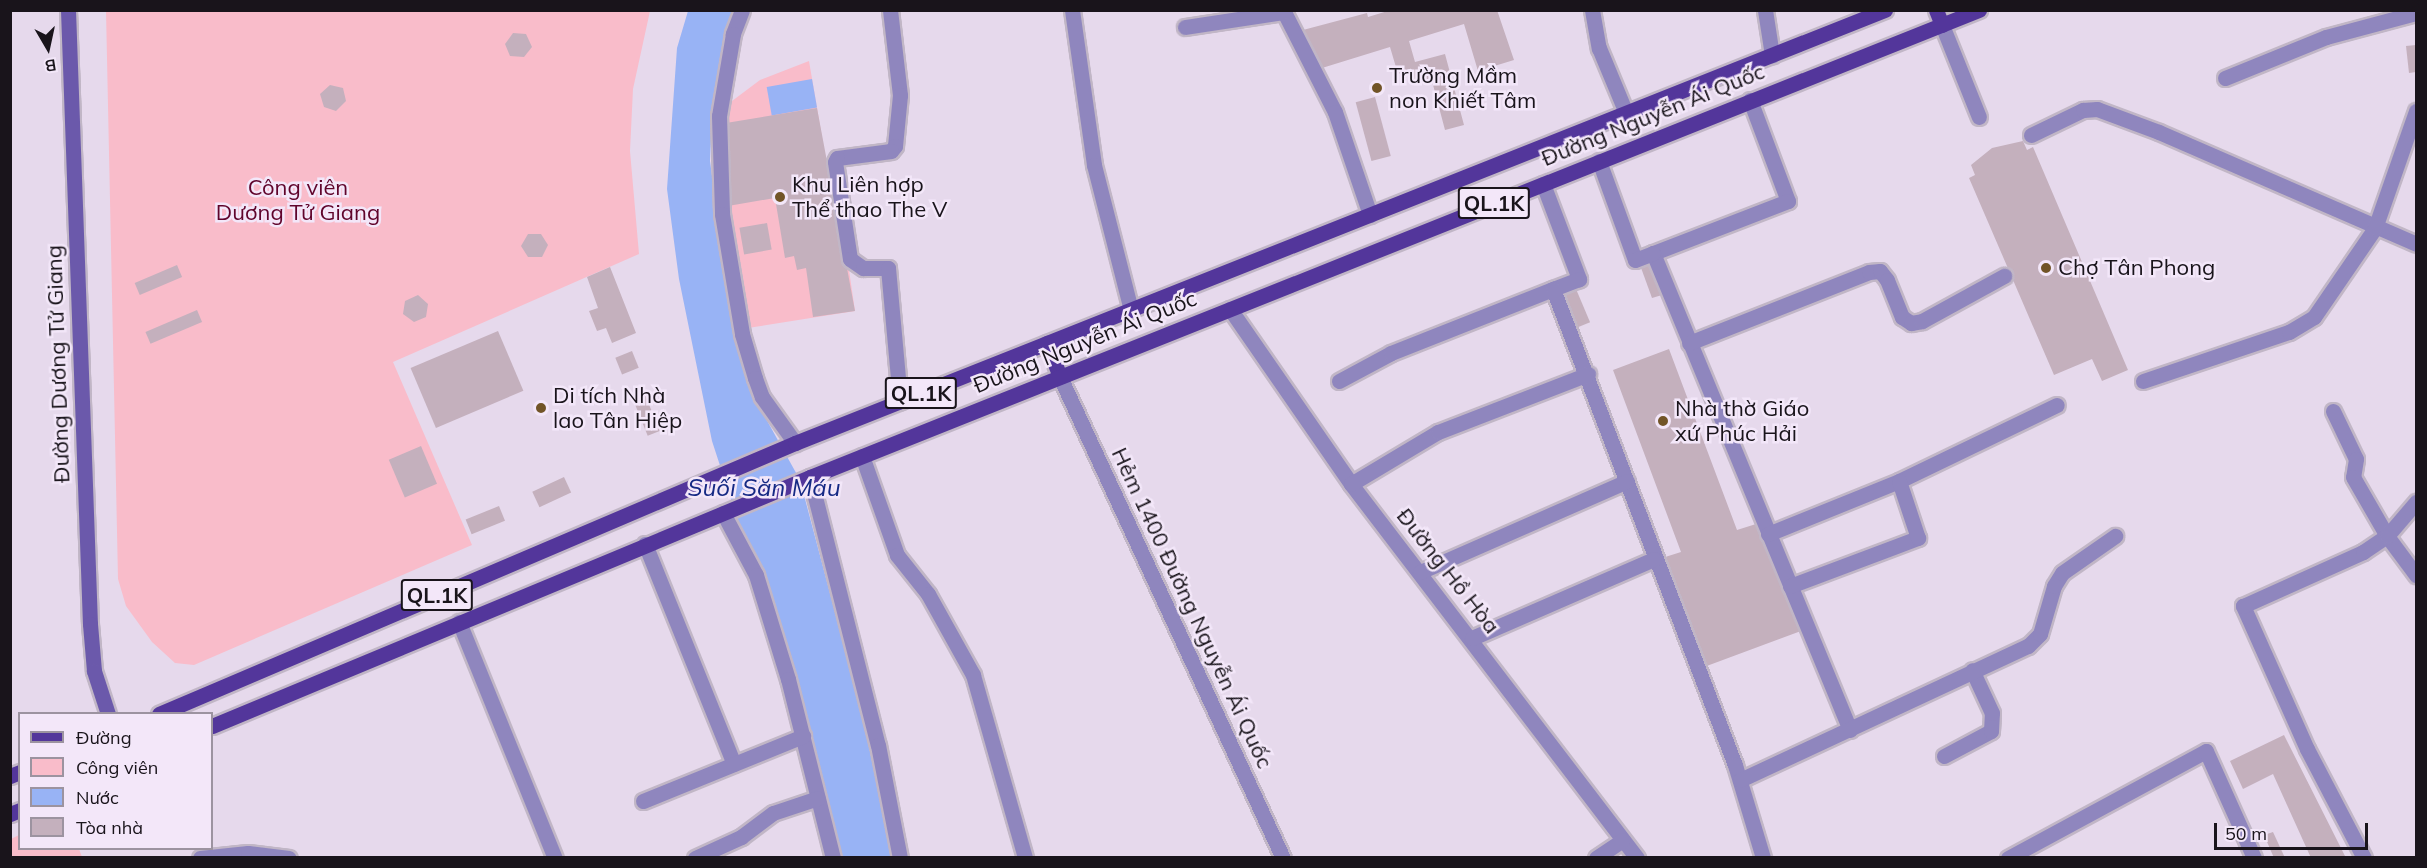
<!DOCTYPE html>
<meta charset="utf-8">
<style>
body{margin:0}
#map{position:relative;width:2427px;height:868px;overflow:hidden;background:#e6d9ec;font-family:Mulish,sans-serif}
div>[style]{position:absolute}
.green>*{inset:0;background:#f9bcca}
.water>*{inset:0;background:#98b3f5;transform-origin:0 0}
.building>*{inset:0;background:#c4b0bd;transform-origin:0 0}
.roads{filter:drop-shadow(2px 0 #c1b6c6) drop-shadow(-2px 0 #c1b6c6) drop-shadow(0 2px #c1b6c6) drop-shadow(0 -2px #c1b6c6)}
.minor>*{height:15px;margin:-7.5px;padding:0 7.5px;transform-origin:7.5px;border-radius:7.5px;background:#8f86be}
.secondary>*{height:15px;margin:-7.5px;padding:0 7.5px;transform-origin:7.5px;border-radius:7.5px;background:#6b59ab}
.primary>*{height:15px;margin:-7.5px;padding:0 7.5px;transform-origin:7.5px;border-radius:7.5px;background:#53369b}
.dots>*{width:16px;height:16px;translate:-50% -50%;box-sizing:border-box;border:3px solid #f3e7f9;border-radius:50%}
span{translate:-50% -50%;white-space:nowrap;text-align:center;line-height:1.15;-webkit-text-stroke:5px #f3e7f9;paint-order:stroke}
.shield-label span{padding:2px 4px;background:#f3e7f9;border:2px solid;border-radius:4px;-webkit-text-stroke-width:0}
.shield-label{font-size:21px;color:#19141b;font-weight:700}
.poi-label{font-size:22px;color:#19141b}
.left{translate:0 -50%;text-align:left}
.street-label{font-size:22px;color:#19141b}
.park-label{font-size:22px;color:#60042b}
.water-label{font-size:24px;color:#152984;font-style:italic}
.frame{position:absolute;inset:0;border:12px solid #19141b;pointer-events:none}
.legend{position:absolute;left:18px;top:712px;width:195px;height:138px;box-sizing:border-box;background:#f3e7f9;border:2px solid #9c93a0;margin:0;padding:8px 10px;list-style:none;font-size:18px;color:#19141b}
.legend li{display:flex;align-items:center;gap:12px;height:30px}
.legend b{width:30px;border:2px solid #9c93a0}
.north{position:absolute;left:18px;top:18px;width:60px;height:60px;-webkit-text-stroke:4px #f3e7f9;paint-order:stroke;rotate:171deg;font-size:16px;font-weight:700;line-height:24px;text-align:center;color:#19141b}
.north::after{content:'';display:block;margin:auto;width:21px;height:27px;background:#19141b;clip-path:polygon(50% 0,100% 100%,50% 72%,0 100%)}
.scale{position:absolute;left:2214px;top:823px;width:154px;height:27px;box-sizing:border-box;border:3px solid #19141b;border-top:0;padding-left:8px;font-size:18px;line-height:21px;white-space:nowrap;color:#19141b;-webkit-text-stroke:4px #f3e7f9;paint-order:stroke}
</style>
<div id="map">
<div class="green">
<div style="clip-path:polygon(106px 11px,650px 11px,633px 89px,630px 151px,639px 254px,393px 362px,472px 545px,194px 665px,175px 663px,152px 642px,126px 606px,118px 579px)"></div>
<div style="clip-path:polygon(809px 61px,843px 261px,849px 270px,855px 311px,748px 328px,728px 206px,728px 104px,760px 80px)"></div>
<div style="clip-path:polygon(19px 835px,20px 848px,79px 849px,82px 857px,11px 857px,11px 839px)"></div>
</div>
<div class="water">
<div style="clip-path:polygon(688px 11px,734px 11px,725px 32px,712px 115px,710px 161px,734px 337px,755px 399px,800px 480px,863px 718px,892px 857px,839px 857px,795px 677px,763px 573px,741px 530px,712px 441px,679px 279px,667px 189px,677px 48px)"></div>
<div style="left:812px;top:79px;width:29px;height:46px;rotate:80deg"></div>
</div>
<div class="building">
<div style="clip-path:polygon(1391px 10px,1497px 10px,1514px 60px,1478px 71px,1464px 24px,1409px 41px,1415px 62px,1445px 54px,1464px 125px,1445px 130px,1432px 81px,1416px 85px,1412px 69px,1398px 74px,1390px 47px,1322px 68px,1303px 30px,1367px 13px,1368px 17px)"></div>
<div style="clip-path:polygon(513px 33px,526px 34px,532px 47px,524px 57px,510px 56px,505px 44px)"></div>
<div style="clip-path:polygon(2416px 45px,2416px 72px,2409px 73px,2406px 46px)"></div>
<div style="clip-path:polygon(330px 85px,343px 88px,346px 101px,336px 111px,324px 107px,320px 94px)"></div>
<div style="left:1375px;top:97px;width:61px;height:20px;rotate:75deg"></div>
<div style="clip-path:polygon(817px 108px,855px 311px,813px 317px,806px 268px,797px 270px,794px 256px,785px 258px,775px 198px,728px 206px,726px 123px)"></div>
<div style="clip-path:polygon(2023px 141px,2027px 150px,2033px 147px,2128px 370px,2102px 381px,2092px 359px,2054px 375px,1969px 178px,1975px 175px,1971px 165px,1992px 148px)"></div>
<div style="left:767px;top:223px;width:27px;height:28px;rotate:80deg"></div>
<div style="clip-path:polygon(528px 234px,541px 234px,548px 245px,542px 257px,528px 257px,521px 246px)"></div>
<div style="clip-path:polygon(1648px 262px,1662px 295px,1652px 298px,1640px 265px)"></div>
<div style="left:177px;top:265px;width:13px;height:46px;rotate:67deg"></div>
<div style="clip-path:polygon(610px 267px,636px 333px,612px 343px,606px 328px,597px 331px,589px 311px,598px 308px,587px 277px)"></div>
<div style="left:1576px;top:289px;width:36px;height:14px;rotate:67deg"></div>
<div style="clip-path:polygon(418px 295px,428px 304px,426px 317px,414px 322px,403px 314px,405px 301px)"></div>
<div style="left:197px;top:310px;width:13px;height:56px;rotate:67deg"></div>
<div style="left:498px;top:331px;width:65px;height:95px;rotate:67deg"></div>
<div style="clip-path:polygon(1669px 349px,1737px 530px,1756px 524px,1801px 631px,1704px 667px,1662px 558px,1681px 552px,1613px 370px)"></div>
<div style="left:632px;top:351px;width:18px;height:18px;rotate:68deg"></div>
<div style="left:644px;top:392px;width:42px;height:13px;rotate:68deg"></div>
<div style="left:421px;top:446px;width:41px;height:35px;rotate:67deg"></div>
<div style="left:564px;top:477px;width:17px;height:35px;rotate:65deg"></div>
<div style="left:499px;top:506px;width:16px;height:36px;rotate:68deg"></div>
<div style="clip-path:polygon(2284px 735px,2346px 858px,2311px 858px,2273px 774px,2243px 789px,2230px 761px)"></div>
<div style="clip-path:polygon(2273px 832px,2285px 858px,2274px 858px,2264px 835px)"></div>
</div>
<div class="roads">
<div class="minor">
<div style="left:742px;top:10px;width:26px;rotate:111deg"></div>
<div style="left:733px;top:34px;width:83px;rotate:99.7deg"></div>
<div style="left:719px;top:116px;width:98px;rotate:88.2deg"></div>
<div style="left:722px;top:214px;width:122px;rotate:80.5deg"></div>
<div style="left:742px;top:334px;width:46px;rotate:73.5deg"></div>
<div style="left:755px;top:378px;width:20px;rotate:70deg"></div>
<div style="left:762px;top:397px;width:57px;rotate:54.3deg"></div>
<div style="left:890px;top:10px;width:86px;rotate:83.3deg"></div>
<div style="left:900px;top:95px;width:51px;rotate:95.6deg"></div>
<div style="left:895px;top:146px;width:6px;rotate:129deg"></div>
<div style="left:891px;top:151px;width:54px;rotate:172.6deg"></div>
<div style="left:837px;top:158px;width:4px;rotate:117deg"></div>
<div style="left:835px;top:162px;width:98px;rotate:81.2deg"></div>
<div style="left:850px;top:259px;width:16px;rotate:35deg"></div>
<div style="left:863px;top:268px;width:25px"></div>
<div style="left:888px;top:268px;width:134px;rotate:84.8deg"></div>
<div style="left:1072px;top:10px;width:157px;rotate:81.9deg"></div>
<div style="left:1094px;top:165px;width:150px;rotate:75.7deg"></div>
<div style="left:1283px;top:10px;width:114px;rotate:63deg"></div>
<div style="left:1335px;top:112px;width:109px;rotate:71.2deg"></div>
<div style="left:1592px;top:10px;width:39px;rotate:80deg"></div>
<div style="left:1599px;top:48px;width:70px;rotate:67.4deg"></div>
<div style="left:1765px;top:10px;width:46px;rotate:81.2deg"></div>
<div style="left:1942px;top:25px;width:99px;rotate:68.1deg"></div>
<div style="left:1185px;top:27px;width:100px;rotate:-8.6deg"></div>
<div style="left:2225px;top:78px;width:109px;rotate:-22.1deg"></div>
<div style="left:2326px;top:37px;width:93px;rotate:-14.9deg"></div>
<div style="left:1750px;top:100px;width:108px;rotate:69.4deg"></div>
<div style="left:1788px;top:201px;width:145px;rotate:158.9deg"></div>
<div style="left:1653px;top:253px;width:516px;rotate:67.56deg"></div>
<div style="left:2031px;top:135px;width:58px;rotate:-25.7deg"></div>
<div style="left:2083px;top:110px;width:14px;rotate:-4deg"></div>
<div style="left:2097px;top:109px;width:66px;rotate:20.4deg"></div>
<div style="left:2159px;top:132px;width:280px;rotate:23.5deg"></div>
<div style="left:1599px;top:161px;width:105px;rotate:70deg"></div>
<div style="left:1635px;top:260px;width:19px;rotate:-21deg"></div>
<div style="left:1543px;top:184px;width:102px;rotate:69.2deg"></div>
<div style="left:1579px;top:279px;width:28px;rotate:159deg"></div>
<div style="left:1230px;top:309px;width:213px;rotate:55.3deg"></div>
<div style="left:1351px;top:484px;width:471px;rotate:52.6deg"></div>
<div style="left:1689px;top:343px;width:193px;rotate:-21.5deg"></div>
<div style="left:1869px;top:272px;width:11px;rotate:-5deg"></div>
<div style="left:1880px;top:271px;width:11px;rotate:52deg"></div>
<div style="left:1887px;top:280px;width:40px;rotate:68deg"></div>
<div style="left:1902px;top:317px;width:11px;rotate:34deg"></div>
<div style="left:1911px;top:323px;width:11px;rotate:-10deg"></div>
<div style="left:1922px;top:321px;width:94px;rotate:-28.8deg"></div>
<div style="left:1060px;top:377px;width:530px;rotate:65.13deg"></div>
<div style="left:1339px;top:381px;width:59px;rotate:-28.3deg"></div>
<div style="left:1391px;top:353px;width:174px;rotate:-21.6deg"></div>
<div style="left:1553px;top:289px;width:510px;rotate:69.08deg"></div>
<div style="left:1735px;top:765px;width:97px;rotate:73.2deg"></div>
<div style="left:2143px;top:381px;width:154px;rotate:-18.6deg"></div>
<div style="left:2289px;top:332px;width:29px;rotate:-31deg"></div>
<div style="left:2314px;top:317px;width:108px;rotate:-55.6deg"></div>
<div style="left:2375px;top:228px;width:124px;rotate:-70.7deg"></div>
<div style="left:2333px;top:411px;width:53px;rotate:64.4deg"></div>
<div style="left:2356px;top:459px;width:18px;rotate:99deg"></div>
<div style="left:2353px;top:477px;width:68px;rotate:60deg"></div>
<div style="left:2387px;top:536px;width:49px;rotate:53.4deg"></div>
<div style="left:862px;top:456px;width:105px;rotate:70.5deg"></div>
<div style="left:897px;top:555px;width:50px;rotate:51.5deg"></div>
<div style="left:928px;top:594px;width:93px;rotate:60.9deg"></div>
<div style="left:973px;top:675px;width:190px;rotate:74.1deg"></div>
<div style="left:810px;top:477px;width:276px;rotate:75.8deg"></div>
<div style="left:878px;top:745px;width:115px;rotate:79deg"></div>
<div style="left:1351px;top:484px;width:101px;rotate:-30.9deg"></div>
<div style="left:1438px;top:432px;width:161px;rotate:-21.1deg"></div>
<div style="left:723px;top:513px;width:70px;rotate:62deg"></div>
<div style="left:756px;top:575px;width:109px;rotate:72.9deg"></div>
<div style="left:788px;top:679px;width:185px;rotate:75.9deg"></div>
<div style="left:1768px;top:534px;width:141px;rotate:-22deg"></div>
<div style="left:1899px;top:481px;width:175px;rotate:-25.7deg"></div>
<div style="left:645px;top:544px;width:237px;rotate:68deg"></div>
<div style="left:1420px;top:572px;width:226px;rotate:-23.7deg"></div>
<div style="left:1790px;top:586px;width:137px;rotate:-20.6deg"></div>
<div style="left:1918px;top:538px;width:60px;rotate:-108.4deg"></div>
<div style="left:459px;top:622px;width:255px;rotate:67.9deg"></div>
<div style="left:1472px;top:638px;width:198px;rotate:-23.5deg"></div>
<div style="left:1944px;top:756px;width:53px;rotate:-28deg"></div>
<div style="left:1991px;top:731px;width:18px;rotate:-87deg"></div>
<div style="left:1992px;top:713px;width:47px;rotate:-114.9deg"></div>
<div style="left:1740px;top:780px;width:318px;rotate:-25deg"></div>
<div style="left:2028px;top:646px;width:17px;rotate:-45deg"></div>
<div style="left:2040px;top:634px;width:50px;rotate:-73.7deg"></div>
<div style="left:2054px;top:586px;width:15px;rotate:-58deg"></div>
<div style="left:2062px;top:573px;width:65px;rotate:-34.9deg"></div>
<div style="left:643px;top:801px;width:173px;rotate:-22.1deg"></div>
<div style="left:200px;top:858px;width:48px;rotate:-5.9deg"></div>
<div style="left:248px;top:853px;width:41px;rotate:7deg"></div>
<div style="left:695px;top:858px;width:51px;rotate:-24.5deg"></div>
<div style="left:741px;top:837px;width:40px;rotate:-37deg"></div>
<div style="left:773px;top:813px;width:47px;rotate:-18.4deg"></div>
<div style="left:1596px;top:858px;width:32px;rotate:-34deg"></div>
<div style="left:2008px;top:858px;width:225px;rotate:-28.4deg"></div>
<div style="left:2206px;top:751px;width:117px;rotate:65.8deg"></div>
<div style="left:2364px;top:858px;width:123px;rotate:-117.6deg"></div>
<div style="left:2307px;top:749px;width:157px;rotate:-114.1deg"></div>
<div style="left:2243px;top:606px;width:132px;rotate:-24.2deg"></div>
<div style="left:2363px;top:552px;width:29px;rotate:-34deg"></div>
<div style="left:2387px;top:536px;width:45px;rotate:-49.5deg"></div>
</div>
<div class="secondary">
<div style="left:68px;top:10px;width:614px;rotate:87.95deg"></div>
<div style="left:90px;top:624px;width:47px;rotate:85.1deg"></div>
<div style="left:94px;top:671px;width:45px;rotate:72deg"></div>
</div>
<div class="primary">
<div style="left:1936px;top:10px;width:16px;rotate:68deg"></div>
<div style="left:1047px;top:343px;width:36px;rotate:69deg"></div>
<div style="left:159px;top:714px;width:691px;rotate:-23.08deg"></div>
<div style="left:795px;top:443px;width:1173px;rotate:-21.67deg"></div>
<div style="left:212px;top:726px;width:648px;rotate:-22.61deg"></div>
<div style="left:810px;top:477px;width:1259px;rotate:-21.78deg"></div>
<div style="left:10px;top:776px;width:11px;rotate:-22deg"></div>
<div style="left:10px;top:814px;width:11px;rotate:-22deg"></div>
</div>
</div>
<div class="dots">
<div style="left:1377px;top:88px;background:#715427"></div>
<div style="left:780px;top:197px;background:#715427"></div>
<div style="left:2046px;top:268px;background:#715427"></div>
<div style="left:541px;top:408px;background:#715427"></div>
<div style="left:1663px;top:421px;background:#715427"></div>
</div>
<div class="shield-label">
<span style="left:1494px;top:203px">QL.1K</span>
<span style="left:921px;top:393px">QL.1K</span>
<span style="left:437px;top:595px">QL.1K</span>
</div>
<div class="poi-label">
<span class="left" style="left:1389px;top:88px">Trường Mầm<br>non Khiết Tâm</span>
<span class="left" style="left:792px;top:197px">Khu Liên hợp<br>Thể thao The V</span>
<span class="left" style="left:2058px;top:268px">Chợ Tân Phong</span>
<span class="left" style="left:553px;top:408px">Di tích Nhà<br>lao Tân Hiệp</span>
<span class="left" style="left:1675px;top:421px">Nhà thờ Giáo<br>xứ Phúc Hải</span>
</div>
<div class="street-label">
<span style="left:1653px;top:115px;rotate:-22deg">Đường Nguyễn Ái Quốc</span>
<span style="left:1085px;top:342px;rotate:-22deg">Đường Nguyễn Ái Quốc</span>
<span style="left:58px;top:364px;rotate:-92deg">Đường Dương Tử Giang</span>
<span style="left:1448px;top:571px;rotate:52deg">Đường Hồ Hòa</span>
<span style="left:1192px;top:608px;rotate:65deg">Hẻm 1400 Đường Nguyễn Ái Quốc</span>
</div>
<div class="park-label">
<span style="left:298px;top:200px">Công viên<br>Dương Tử Giang</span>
</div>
<div class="water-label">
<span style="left:764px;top:488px">Suối Săn Máu</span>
</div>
<div class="frame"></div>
<ul class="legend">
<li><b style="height:8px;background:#53369b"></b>Đường</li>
<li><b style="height:16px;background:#f9bcca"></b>Công viên</li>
<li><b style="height:16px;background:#98b3f5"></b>Nước</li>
<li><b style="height:16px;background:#c4b0bd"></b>Tòa nhà</li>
</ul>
<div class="north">B</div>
<div class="scale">50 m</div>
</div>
